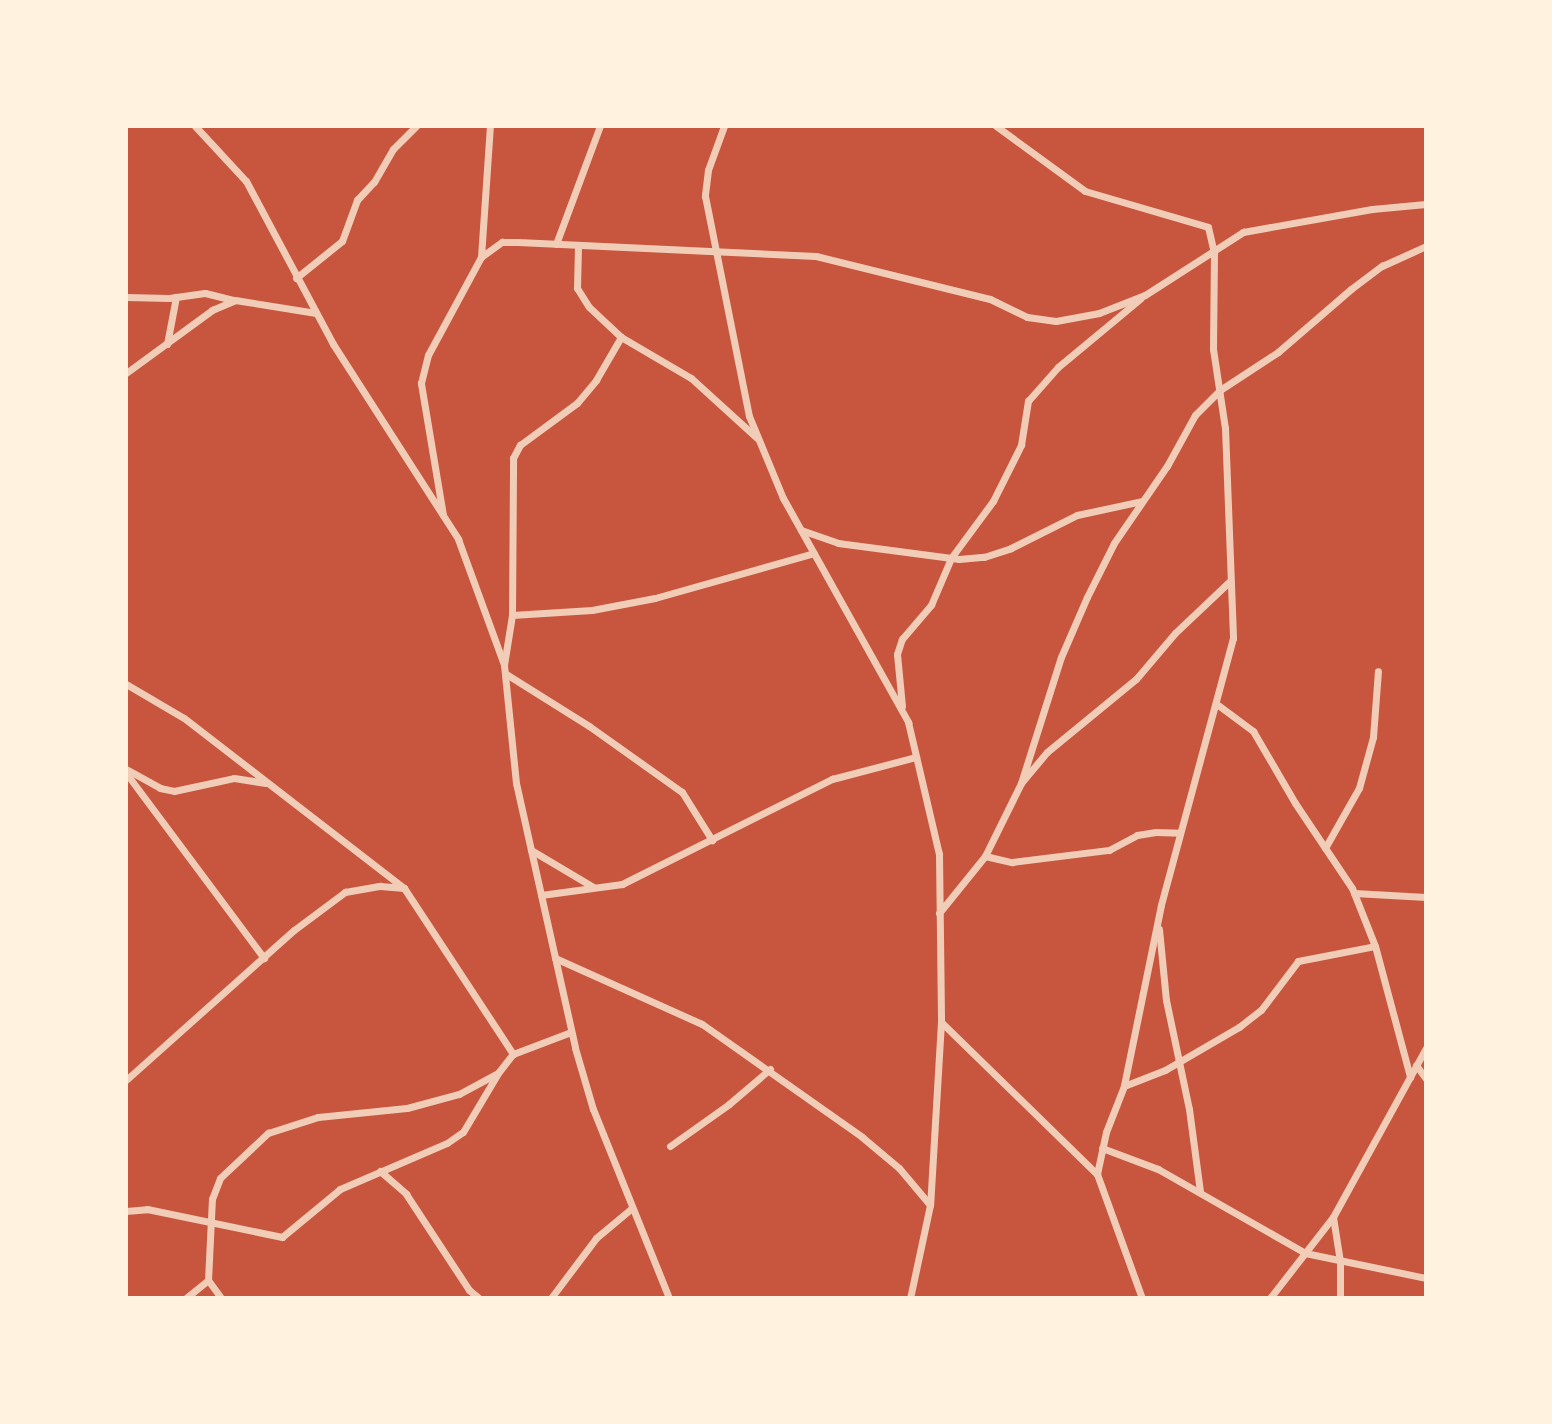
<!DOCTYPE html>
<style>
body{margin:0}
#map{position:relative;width:1552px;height:1424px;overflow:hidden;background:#c8553d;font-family:"PT Serif",serif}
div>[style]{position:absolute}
.minor>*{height:7px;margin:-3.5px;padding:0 3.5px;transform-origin:3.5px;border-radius:3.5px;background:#f1ccb7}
span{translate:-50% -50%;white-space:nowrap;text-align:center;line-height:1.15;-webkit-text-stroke:8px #fff3e0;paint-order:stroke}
.frame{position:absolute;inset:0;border:128px solid #fff3e0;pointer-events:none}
</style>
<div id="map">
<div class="minor">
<div style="left:195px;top:126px;width:75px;rotate:47.2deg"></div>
<div style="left:246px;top:181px;width:185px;rotate:61.9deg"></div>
<div style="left:333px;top:344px;width:232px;rotate:57.3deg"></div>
<div style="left:458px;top:539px;width:134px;rotate:69.9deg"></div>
<div style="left:504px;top:665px;width:119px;rotate:84.2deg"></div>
<div style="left:516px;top:783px;width:271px;rotate:77.4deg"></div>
<div style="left:575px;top:1048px;width:64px;rotate:73.6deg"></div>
<div style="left:593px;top:1109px;width:204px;rotate:68.1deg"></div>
<div style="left:724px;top:126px;width:47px;rotate:110deg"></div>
<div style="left:708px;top:170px;width:26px;rotate:97deg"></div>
<div style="left:705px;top:196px;width:224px;rotate:78.7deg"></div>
<div style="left:749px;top:416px;width:89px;rotate:67.5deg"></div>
<div style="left:783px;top:498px;width:257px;rotate:60.8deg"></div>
<div style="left:908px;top:722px;width:136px;rotate:76.8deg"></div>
<div style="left:939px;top:854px;width:168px;rotate:89.3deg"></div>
<div style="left:941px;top:1022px;width:183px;rotate:93.4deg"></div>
<div style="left:930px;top:1205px;width:95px;rotate:102.1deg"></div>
<div style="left:996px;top:126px;width:110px;rotate:36.1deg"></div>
<div style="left:1085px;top:191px;width:128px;rotate:16.3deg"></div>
<div style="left:1208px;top:227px;width:27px;rotate:77deg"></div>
<div style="left:1214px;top:253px;width:96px;rotate:90.6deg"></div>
<div style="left:1213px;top:349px;width:80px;rotate:81.4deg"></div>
<div style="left:1225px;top:428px;width:210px;rotate:87.8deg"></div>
<div style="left:1233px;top:638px;width:277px;rotate:105.1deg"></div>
<div style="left:1161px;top:905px;width:185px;rotate:101.6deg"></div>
<div style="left:1124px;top:1086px;width:49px;rotate:111.4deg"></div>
<div style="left:1106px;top:1132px;width:43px;rotate:102.1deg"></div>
<div style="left:556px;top:244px;width:126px;rotate:-69.6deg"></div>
<div style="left:578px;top:247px;width:41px;rotate:91.4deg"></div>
<div style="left:577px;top:288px;width:22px;rotate:58deg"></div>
<div style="left:589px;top:307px;width:44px;rotate:43.2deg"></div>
<div style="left:621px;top:337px;width:81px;rotate:30.4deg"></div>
<div style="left:691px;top:378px;width:89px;rotate:42.3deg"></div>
<div style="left:481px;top:257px;width:26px;rotate:-36deg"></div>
<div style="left:502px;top:242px;width:16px"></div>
<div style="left:518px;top:242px;width:298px;rotate:2.7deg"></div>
<div style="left:816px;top:256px;width:179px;rotate:13.9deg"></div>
<div style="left:990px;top:299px;width:41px;rotate:25.9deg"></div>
<div style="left:1027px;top:317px;width:29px;rotate:8deg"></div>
<div style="left:1056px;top:321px;width:44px;rotate:-10.5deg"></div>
<div style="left:1099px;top:313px;width:49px;rotate:-21.4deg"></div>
<div style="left:1145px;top:295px;width:117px;rotate:-32.7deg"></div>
<div style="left:1243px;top:232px;width:131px;rotate:-10.1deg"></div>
<div style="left:1372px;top:209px;width:54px;rotate:-5.3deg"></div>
<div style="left:296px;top:278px;width:59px;rotate:-38.8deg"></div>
<div style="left:342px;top:241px;width:44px;rotate:-69.9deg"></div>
<div style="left:357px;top:200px;width:25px;rotate:-47deg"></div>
<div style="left:374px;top:182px;width:38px;rotate:-60deg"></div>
<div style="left:393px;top:149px;width:33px;rotate:-45deg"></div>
<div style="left:126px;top:297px;width:43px;rotate:1.3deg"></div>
<div style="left:169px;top:298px;width:36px;rotate:-8deg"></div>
<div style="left:205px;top:293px;width:29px;rotate:14deg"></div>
<div style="left:167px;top:344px;width:48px;rotate:-79.2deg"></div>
<div style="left:126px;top:373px;width:107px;rotate:-36.2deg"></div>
<div style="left:212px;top:310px;width:25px;rotate:-23deg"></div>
<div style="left:235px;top:300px;width:82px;rotate:9.1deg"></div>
<div style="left:443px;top:515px;width:134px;rotate:-99.5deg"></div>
<div style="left:421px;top:383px;width:29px;rotate:-76deg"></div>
<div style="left:428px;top:355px;width:111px;rotate:-61.6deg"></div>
<div style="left:481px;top:257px;width:131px;rotate:-86.1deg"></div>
<div style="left:801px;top:530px;width:39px;rotate:19deg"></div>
<div style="left:838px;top:543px;width:122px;rotate:7.5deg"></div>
<div style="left:959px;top:559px;width:25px;rotate:-5deg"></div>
<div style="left:984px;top:557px;width:28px;rotate:-18deg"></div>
<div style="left:1011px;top:548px;width:74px;rotate:-26.6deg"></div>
<div style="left:1077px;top:515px;width:66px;rotate:-12.2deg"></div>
<div style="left:512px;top:615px;width:80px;rotate:-3.6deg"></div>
<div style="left:592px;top:610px;width:64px;rotate:-10.8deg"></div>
<div style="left:655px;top:598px;width:165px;rotate:-15.8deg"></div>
<div style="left:504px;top:665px;width:51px;rotate:-80.9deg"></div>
<div style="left:512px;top:615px;width:157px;rotate:-89.6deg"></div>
<div style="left:513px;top:458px;width:15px;rotate:-62deg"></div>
<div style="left:520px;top:445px;width:71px;rotate:-36.4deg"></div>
<div style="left:577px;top:403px;width:30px;rotate:-50deg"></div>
<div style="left:596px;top:380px;width:50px;rotate:-59.8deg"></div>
<div style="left:506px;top:674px;width:98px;rotate:32.1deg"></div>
<div style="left:589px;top:726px;width:114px;rotate:35.4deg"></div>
<div style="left:682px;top:792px;width:57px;rotate:58deg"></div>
<div style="left:126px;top:684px;width:67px;rotate:30.4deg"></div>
<div style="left:184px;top:718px;width:278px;rotate:37.7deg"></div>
<div style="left:404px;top:888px;width:199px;rotate:56.7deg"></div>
<div style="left:513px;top:1054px;width:62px;rotate:-20.8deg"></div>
<div style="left:1218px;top:705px;width:44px;rotate:36.6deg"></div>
<div style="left:1253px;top:731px;width:83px;rotate:59.7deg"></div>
<div style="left:1295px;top:803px;width:102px;rotate:56.2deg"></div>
<div style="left:1352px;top:888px;width:62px;rotate:68.4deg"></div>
<div style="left:1375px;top:946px;width:136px;rotate:75deg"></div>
<div style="left:902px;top:706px;width:52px;rotate:-95.5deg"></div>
<div style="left:897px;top:654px;width:16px;rotate:-72deg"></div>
<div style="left:902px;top:639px;width:45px;rotate:-49.5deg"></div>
<div style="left:931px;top:605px;width:51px;rotate:-66.9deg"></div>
<div style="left:951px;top:558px;width:71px;rotate:-53.6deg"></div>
<div style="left:993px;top:501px;width:63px;rotate:-63.4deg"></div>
<div style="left:1021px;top:445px;width:45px;rotate:-81deg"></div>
<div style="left:1028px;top:401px;width:45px;rotate:-48.6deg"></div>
<div style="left:1058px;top:367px;width:107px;rotate:-39.7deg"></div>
<div style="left:126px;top:769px;width:39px;rotate:29deg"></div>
<div style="left:160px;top:788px;width:14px;rotate:12deg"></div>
<div style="left:174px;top:791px;width:61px;rotate:-12.2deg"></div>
<div style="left:234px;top:778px;width:32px;rotate:9deg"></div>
<div style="left:126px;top:773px;width:231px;rotate:53.3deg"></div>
<div style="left:1021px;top:783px;width:132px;rotate:-72.4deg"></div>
<div style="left:1061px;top:657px;width:65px;rotate:-66.6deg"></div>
<div style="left:1087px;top:597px;width:60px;rotate:-63.4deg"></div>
<div style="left:1114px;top:543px;width:93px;rotate:-55.5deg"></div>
<div style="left:1167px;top:466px;width:58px;rotate:-61.2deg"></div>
<div style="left:1195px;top:415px;width:35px;rotate:-45deg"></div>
<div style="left:1220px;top:390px;width:69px;rotate:-33.2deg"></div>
<div style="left:1278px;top:352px;width:96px;rotate:-40.8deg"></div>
<div style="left:1351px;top:289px;width:39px;rotate:-37deg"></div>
<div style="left:1382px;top:266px;width:48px;rotate:-24.4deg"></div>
<div style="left:1325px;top:848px;width:69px;rotate:-60.5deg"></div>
<div style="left:1359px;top:788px;width:53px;rotate:-74.6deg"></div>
<div style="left:1373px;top:737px;width:66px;rotate:-85.7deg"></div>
<div style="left:531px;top:850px;width:72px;rotate:30.8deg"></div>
<div style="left:985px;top:856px;width:28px;rotate:13deg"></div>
<div style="left:1012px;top:862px;width:98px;rotate:-7.1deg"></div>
<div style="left:1109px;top:850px;width:32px;rotate:-28deg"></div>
<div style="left:1137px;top:835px;width:19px;rotate:-9deg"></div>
<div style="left:1156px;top:832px;width:24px;rotate:2deg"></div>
<div style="left:1354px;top:893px;width:72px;rotate:3.2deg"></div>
<div style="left:541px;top:895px;width:82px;rotate:-7.7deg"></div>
<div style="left:622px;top:884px;width:235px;rotate:-26.6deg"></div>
<div style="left:832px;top:779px;width:87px;rotate:-14.7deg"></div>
<div style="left:939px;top:913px;width:73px;rotate:-51.1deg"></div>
<div style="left:985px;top:856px;width:81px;rotate:-63.7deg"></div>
<div style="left:1021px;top:783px;width:40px;rotate:-50deg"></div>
<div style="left:1047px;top:752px;width:115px;rotate:-39.4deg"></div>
<div style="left:1136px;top:679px;width:60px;rotate:-49.7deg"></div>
<div style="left:1175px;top:633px;width:74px;rotate:-43.4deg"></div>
<div style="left:1159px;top:929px;width:71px;rotate:84.4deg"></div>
<div style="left:1166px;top:1000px;width:111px;rotate:78.1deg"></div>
<div style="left:1189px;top:1109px;width:83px;rotate:82.4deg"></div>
<div style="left:555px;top:958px;width:161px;rotate:24.2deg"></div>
<div style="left:702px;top:1024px;width:196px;rotate:35.2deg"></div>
<div style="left:862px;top:1137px;width:48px;rotate:40deg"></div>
<div style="left:899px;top:1168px;width:48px;rotate:50deg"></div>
<div style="left:941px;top:1022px;width:218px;rotate:44.3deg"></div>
<div style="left:1097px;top:1174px;width:132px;rotate:70.1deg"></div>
<div style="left:1416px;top:1065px;width:17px;rotate:54deg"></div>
<div style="left:126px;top:1080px;width:225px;rotate:-41.8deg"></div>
<div style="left:294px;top:930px;width:64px;rotate:-36.7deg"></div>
<div style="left:345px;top:892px;width:36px;rotate:-10deg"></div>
<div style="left:380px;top:886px;width:24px;rotate:5deg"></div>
<div style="left:1124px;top:1086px;width:44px;rotate:-21.3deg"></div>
<div style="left:1165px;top:1070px;width:86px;rotate:-30.2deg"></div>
<div style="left:1239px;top:1027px;width:28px;rotate:-38deg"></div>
<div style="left:1261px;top:1010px;width:61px;rotate:-52.9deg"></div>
<div style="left:1298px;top:961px;width:78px;rotate:-11deg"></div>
<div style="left:670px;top:1146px;width:72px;rotate:-35.4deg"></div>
<div style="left:729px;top:1104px;width:54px;rotate:-40.5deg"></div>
<div style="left:1102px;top:1148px;width:60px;rotate:20.6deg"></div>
<div style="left:1158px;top:1169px;width:169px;rotate:29.7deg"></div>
<div style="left:1305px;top:1253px;width:124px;rotate:11.7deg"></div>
<div style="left:380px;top:1171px;width:35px;rotate:41deg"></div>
<div style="left:406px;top:1194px;width:115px;rotate:56.7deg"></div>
<div style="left:469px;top:1290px;width:13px;rotate:39deg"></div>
<div style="left:126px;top:1211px;width:21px;rotate:-5deg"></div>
<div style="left:147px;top:1209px;width:138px;rotate:11.7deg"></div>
<div style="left:282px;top:1237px;width:75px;rotate:-39.6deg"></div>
<div style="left:340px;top:1189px;width:116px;rotate:-23.3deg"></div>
<div style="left:447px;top:1143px;width:19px;rotate:-35deg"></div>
<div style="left:463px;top:1132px;width:66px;rotate:-59.2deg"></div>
<div style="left:1333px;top:1217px;width:45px;rotate:81deg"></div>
<div style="left:1340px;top:1261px;width:37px;rotate:90deg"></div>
<div style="left:208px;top:1280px;width:22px;rotate:54deg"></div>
<div style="left:186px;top:1298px;width:28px;rotate:-39deg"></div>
<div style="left:208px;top:1280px;width:81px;rotate:-87.2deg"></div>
<div style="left:212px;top:1199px;width:22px;rotate:-69deg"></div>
<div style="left:220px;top:1178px;width:66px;rotate:-43.2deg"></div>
<div style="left:268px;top:1133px;width:52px;rotate:-17.7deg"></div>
<div style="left:318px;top:1117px;width:89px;rotate:-5.8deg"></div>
<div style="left:407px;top:1108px;width:54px;rotate:-15.1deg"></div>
<div style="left:459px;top:1094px;width:44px;rotate:-28.3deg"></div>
<div style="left:498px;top:1073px;width:24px;rotate:-52deg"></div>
<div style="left:551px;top:1298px;width:75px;rotate:-53.1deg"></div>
<div style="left:596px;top:1238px;width:47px;rotate:-39.8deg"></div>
<div style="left:1270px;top:1298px;width:103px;rotate:-52.1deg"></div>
<div style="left:1333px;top:1217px;width:193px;rotate:-61.2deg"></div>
</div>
<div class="frame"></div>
</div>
